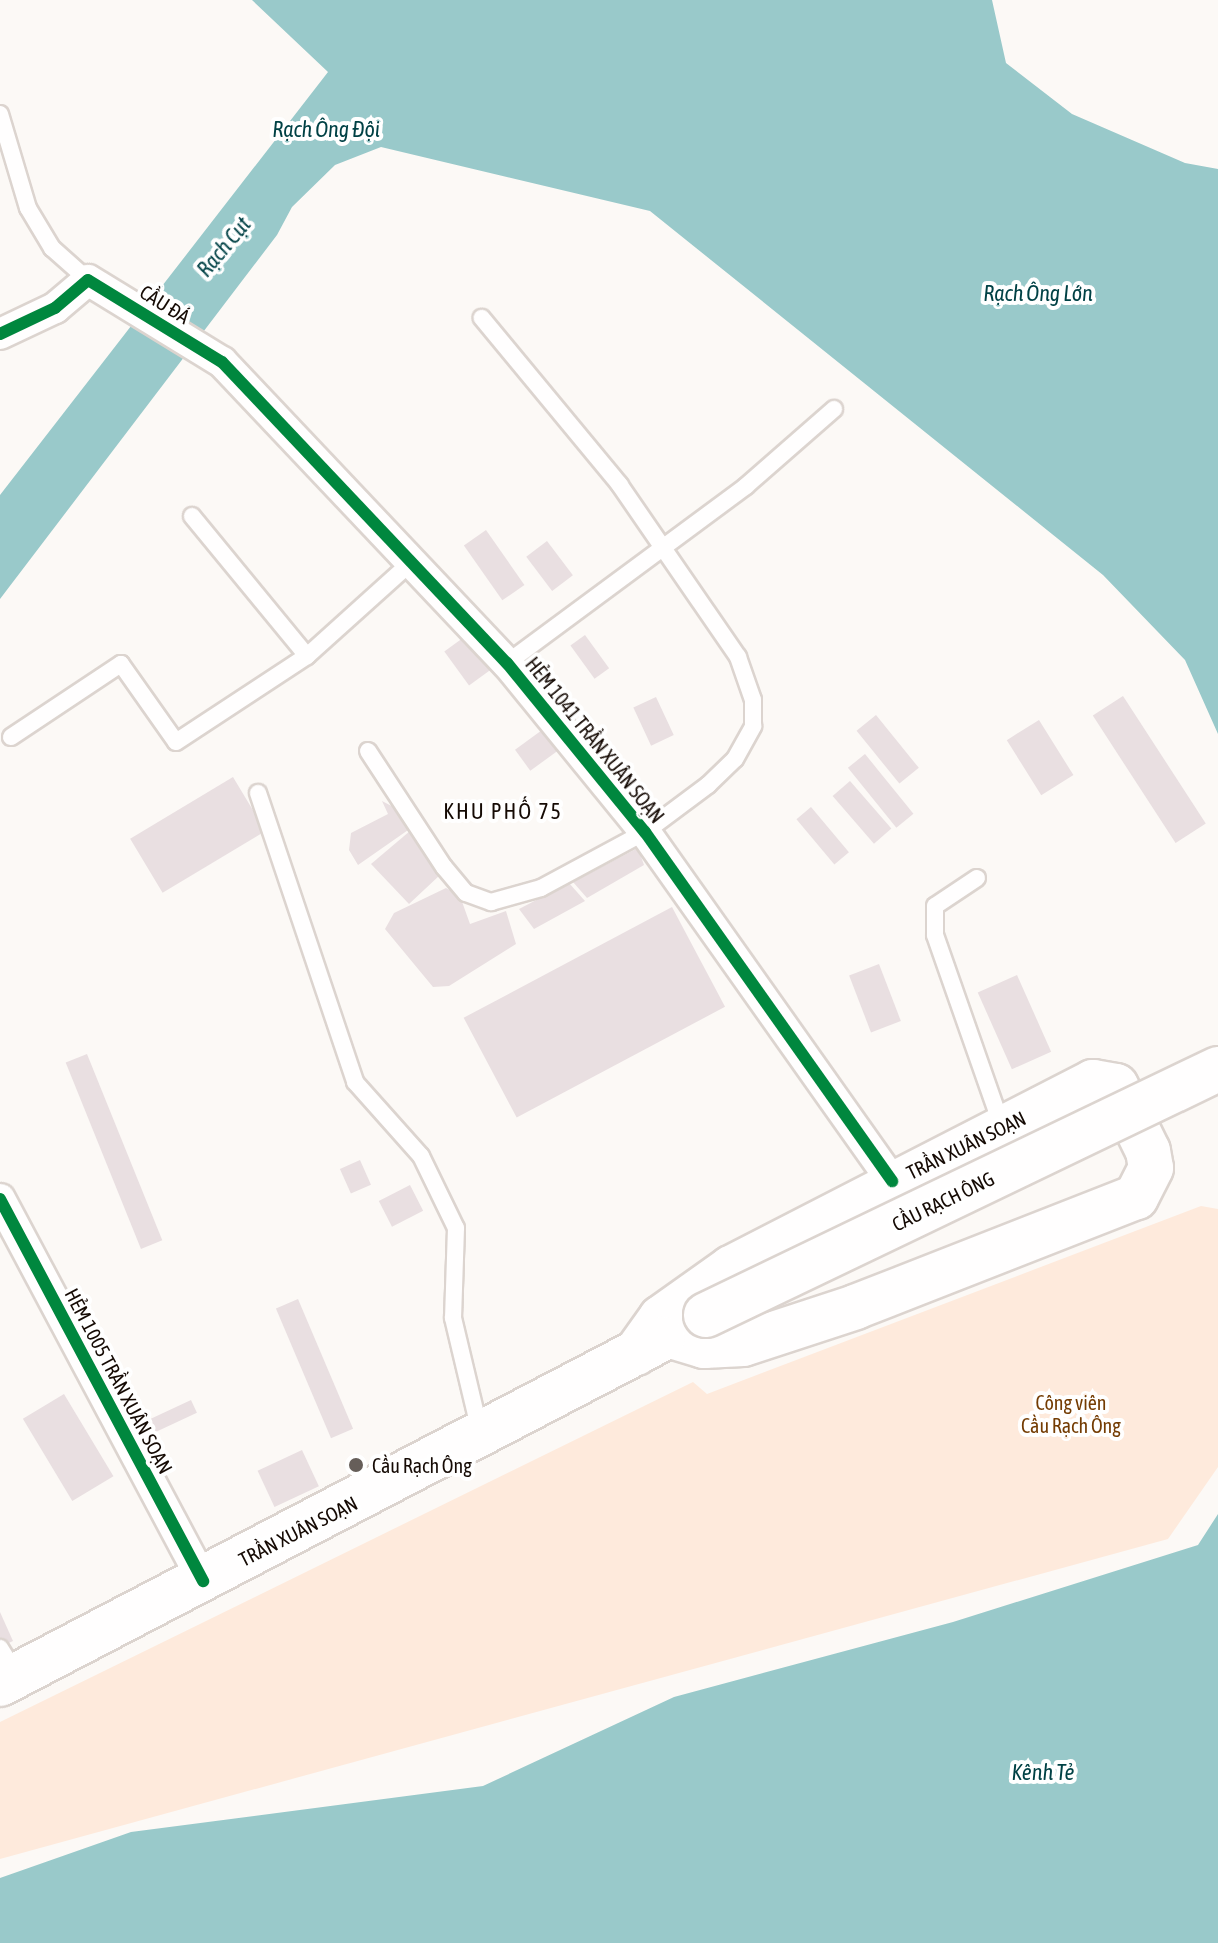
<!DOCTYPE html>
<meta charset="utf-8">
<style>
body{margin:0}
#map{position:relative;width:1218px;height:1943px;overflow:hidden;background:#fcf9f6;font-family:"Asap Condensed",sans-serif}
div>[style]{position:absolute}
.green>*{inset:0;background:#feeadc}
.water>*{inset:0;background:#99c9ca}
.building>*{inset:0;background:#e9dfe1;transform-origin:0 0}
.roads{filter:drop-shadow(2px 0 #dcd4cf) drop-shadow(-2px 0 #dcd4cf) drop-shadow(0 2px #dcd4cf) drop-shadow(0 -2px #dcd4cf)}
.lane>*{height:16px;margin:-8px;padding:0 8px;transform-origin:8px;border-radius:8px;background:#fffefe}
.street>*{height:30px;margin:-15px;padding:0 15px;transform-origin:15px;border-radius:15px;background:#fffefe}
.secondary>*{height:44px;margin:-22px;padding:0 22px;transform-origin:22px;border-radius:22px;background:#fffefe}
.bridges{filter:drop-shadow(2px 0 #dcd4cf) drop-shadow(-2px 0 #dcd4cf) drop-shadow(0 2px #dcd4cf) drop-shadow(0 -2px #dcd4cf)}
.secondary-bridge>*{height:44px;margin:-22px;padding:0 22px;transform-origin:22px;border-radius:22px;background:#fffefe}
.cycleway>*{height:12px;margin:-6px;padding:0 6px;transform-origin:6px;border-radius:6px;background:#00873e}
.dots>*{width:22px;height:22px;translate:-50% -50%;box-sizing:border-box;border:4px solid #fff;border-radius:50%}
span{translate:-50% -50%;white-space:nowrap;text-align:center;line-height:1.15;-webkit-text-stroke:8px #fff;paint-order:stroke}
.street-label{font-size:20px;color:#150a04}
.park-label{font-size:20px;color:#743c03}
.poi-label{font-size:20px;color:#150a04}
.left{translate:0 -50%;text-align:left}
.water-label{font-size:22px;color:#004145;font-style:italic}
.neighbourhood-label{font-size:22px;color:#150a04;letter-spacing:2px}
</style>
<div id="map">
<div class="green">
<div style="clip-path:polygon(1201px 1206px,1218px 1209px,1218px 1467px,1168px 1539px,0 1859px,0 1722px,693px 1382px,707px 1394px)"></div>
</div>
<div class="water">
<div style="clip-path:polygon(252px 0,992px 0,1006px 63px,1072px 114px,1185px 163px,1218px 169px,1218px 734px,1185px 660px,1103px 575px,650px 211px,381px 147px,335px 165px,292px 207px,277px 235px,0 599px,0 495px,328px 72px)"></div>
<div style="clip-path:polygon(1218px 1514px,1218px 1943px,0 1943px,0 1878px,131px 1832px,483px 1786px,674px 1697px,953px 1622px,1198px 1545px)"></div>
</div>
<div class="building">
<div style="left:486px;top:530px;width:67px;height:27px;rotate:55deg"></div>
<div style="left:547px;top:541px;width:43px;height:26px;rotate:53deg"></div>
<div style="left:467px;top:635px;width:42px;height:28px;rotate:54deg"></div>
<div style="left:585px;top:635px;width:41px;height:18px;rotate:54deg"></div>
<div style="left:1123px;top:696px;width:152px;height:36px;rotate:57deg"></div>
<div style="left:656px;top:697px;width:42px;height:25px;rotate:65deg"></div>
<div style="left:876px;top:715px;width:68px;height:25px;rotate:51deg"></div>
<div style="left:1039px;top:720px;width:65px;height:38px;rotate:58deg"></div>
<div style="left:549px;top:725px;width:26px;height:42px;rotate:54deg"></div>
<div style="left:865px;top:754px;width:77px;height:22px;rotate:51deg"></div>
<div style="left:233px;top:777px;width:63px;height:120px;rotate:59deg"></div>
<div style="left:850px;top:781px;width:63px;height:23px;rotate:49deg"></div>
<div style="clip-path:polygon(382px 801px,403px 812px,411px 828px,358px 865px,349px 850px,351px 833px,388px 814px)"></div>
<div style="left:811px;top:807px;width:59px;height:19px;rotate:50deg"></div>
<div style="clip-path:polygon(410px 831px,440px 875px,409px 904px,371px 864px)"></div>
<div style="clip-path:polygon(638px 848px,644px 865px,587px 898px,573px 882px)"></div>
<div style="clip-path:polygon(569px 883px,585px 901px,534px 929px,519px 909px)"></div>
<div style="clip-path:polygon(446px 888px,460px 896px,470px 924px,506px 911px,516px 944px,449px 986px,433px 987px,385px 929px,394px 913px)"></div>
<div style="left:672px;top:907px;width:113px;height:236px;rotate:62deg"></div>
<div style="left:879px;top:964px;width:61px;height:32px;rotate:69deg"></div>
<div style="left:1017px;top:975px;width:84px;height:43px;rotate:66deg"></div>
<div style="left:87px;top:1054px;width:201px;height:23px;rotate:68deg"></div>
<div style="left:360px;top:1160px;width:27px;height:22px;rotate:66deg"></div>
<div style="left:410px;top:1185px;width:29px;height:35px;rotate:63deg"></div>
<div style="left:298px;top:1299px;width:141px;height:24px;rotate:67deg"></div>
<div style="left:64px;top:1394px;width:96px;height:48px;rotate:59deg"></div>
<div style="left:191px;top:1400px;width:14px;height:52px;rotate:65deg"></div>
<div style="left:302px;top:1450px;width:40px;height:49px;rotate:65deg"></div>
<div style="clip-path:polygon(0 1612px,13px 1641px,0 1647px)"></div>
</div>
<div class="roads">
<div class="lane">
<div style="left:0;top:114px;width:98px;rotate:73.4deg"></div>
<div style="left:28px;top:208px;width:47px;rotate:59deg"></div>
<div style="left:52px;top:248px;width:48px;rotate:41.6deg"></div>
<div style="left:192px;top:516px;width:181px;rotate:50.6deg"></div>
<div style="left:507px;top:663px;width:297px;rotate:-36.5deg"></div>
<div style="left:746px;top:486px;width:117px;rotate:-41.2deg"></div>
<div style="left:11px;top:737px;width:132px;rotate:-33.6deg"></div>
<div style="left:121px;top:664px;width:95px;rotate:54.8deg"></div>
<div style="left:176px;top:742px;width:157px;rotate:-33.3deg"></div>
<div style="left:307px;top:656px;width:137px;rotate:-42deg"></div>
<div style="left:368px;top:751px;width:139px;rotate:56.8deg"></div>
<div style="left:444px;top:867px;width:34px;rotate:50deg"></div>
<div style="left:466px;top:893px;width:27px;rotate:20deg"></div>
<div style="left:491px;top:902px;width:52px;rotate:-15.6deg"></div>
<div style="left:541px;top:888px;width:118px;rotate:-28.3deg"></div>
<div style="left:645px;top:832px;width:79px;rotate:-36.7deg"></div>
<div style="left:708px;top:785px;width:37px;rotate:-44deg"></div>
<div style="left:735px;top:759px;width:38px;rotate:-61deg"></div>
<div style="left:753px;top:726px;width:26px;rotate:-90deg"></div>
<div style="left:753px;top:700px;width:46px;rotate:-109.2deg"></div>
<div style="left:738px;top:657px;width:209px;rotate:-124.5deg"></div>
<div style="left:620px;top:485px;width:217px;rotate:-129.6deg"></div>
<div style="left:258px;top:793px;width:305px;rotate:71.4deg"></div>
<div style="left:355px;top:1082px;width:99px;rotate:48.3deg"></div>
<div style="left:421px;top:1156px;width:80px;rotate:64.1deg"></div>
<div style="left:456px;top:1228px;width:90px;rotate:91.9deg"></div>
<div style="left:453px;top:1318px;width:116px;rotate:76.6deg"></div>
<div style="left:977px;top:878px;width:50px;rotate:146.3deg"></div>
<div style="left:935px;top:906px;width:29px;rotate:90deg"></div>
<div style="left:935px;top:935px;width:202px;rotate:70.7deg"></div>
<div style="left:0;top:1648px;width:31px;rotate:58deg"></div>
</div>
<div class="street">
<div style="left:0;top:334px;width:61px;rotate:-25.3deg"></div>
<div style="left:55px;top:308px;width:43px;rotate:-40.3deg"></div>
<div style="left:88px;top:280px;width:157px;rotate:31.5deg"></div>
<div style="left:222px;top:362px;width:415px;rotate:46.6deg"></div>
<div style="left:507px;top:663px;width:218px;rotate:50.8deg"></div>
<div style="left:645px;top:832px;width:428px;rotate:54.7deg"></div>
<div style="left:0;top:1199px;width:433px;rotate:62deg"></div>
</div>
<div class="secondary">
<div style="left:636px;top:1353px;width:43px;rotate:-54.5deg"></div>
<div style="left:661px;top:1318px;width:86px;rotate:-35.5deg"></div>
<div style="left:731px;top:1268px;width:407px;rotate:-27.2deg"></div>
<div style="left:1093px;top:1082px;width:23px;rotate:10deg"></div>
<div style="left:1116px;top:1086px;width:72px;rotate:63.8deg"></div>
<div style="left:1148px;top:1151px;width:17px;rotate:80deg"></div>
<div style="left:1151px;top:1168px;width:33px;rotate:117deg"></div>
<div style="left:1136px;top:1197px;width:301px;rotate:158.6deg"></div>
<div style="left:856px;top:1307px;width:119px;rotate:161.9deg"></div>
<div style="left:743px;top:1344px;width:39px;rotate:177deg"></div>
<div style="left:704px;top:1346px;width:38px;rotate:-163deg"></div>
<div style="left:0;top:1684px;width:747px;rotate:-27.53deg"></div>
</div>
</div>
<div class="bridges">
<div class="secondary-bridge">
<div style="left:706px;top:1315px;width:568px;rotate:-25.66deg"></div>
</div>
</div>
<div class="cycleway">
<div style="left:0;top:334px;width:61px;rotate:-25.3deg"></div>
<div style="left:55px;top:308px;width:43px;rotate:-40.3deg"></div>
<div style="left:88px;top:280px;width:157px;rotate:31.5deg"></div>
<div style="left:222px;top:362px;width:415px;rotate:46.6deg"></div>
<div style="left:507px;top:663px;width:218px;rotate:50.8deg"></div>
<div style="left:645px;top:832px;width:428px;rotate:54.7deg"></div>
<div style="left:0;top:1199px;width:433px;rotate:62deg"></div>
</div>
<div class="dots">
<div style="left:356px;top:1465px;background:#665e59"></div>
</div>
<div class="street-label">
<span style="left:165px;top:304px;rotate:32deg">CẦU ĐÁ</span>
<span style="left:595px;top:740px;rotate:51deg">HẺM 1041 TRẦN XUÂN SOẠN</span>
<span style="left:966px;top:1145px;rotate:-26deg">TRẦN XUÂN SOẠN</span>
<span style="left:943px;top:1201px;rotate:-26deg">CẦU RẠCH ÔNG</span>
<span style="left:119px;top:1381px;rotate:62deg">HẺM 1005 TRẦN XUÂN SOẠN</span>
<span style="left:298px;top:1531px;rotate:-27deg">TRẦN XUÂN SOẠN</span>
</div>
<div class="park-label">
<span style="left:1071px;top:1414px">Công viên<br>Cầu Rạch Ông</span>
</div>
<div class="poi-label">
<span class="left" style="left:372px;top:1465px">Cầu Rạch Ông</span>
</div>
<div class="water-label">
<span style="left:326px;top:130px">Rạch Ông Đội</span>
<span style="left:224px;top:247px;rotate:-50deg">Rạch Cụt</span>
<span style="left:1038px;top:294px">Rạch Ông Lớn</span>
<span style="left:1043px;top:1773px">Kênh Tẻ</span>
</div>
<div class="neighbourhood-label">
<span style="left:503px;top:812px">KHU PHỐ 75</span>
</div>
</div>
